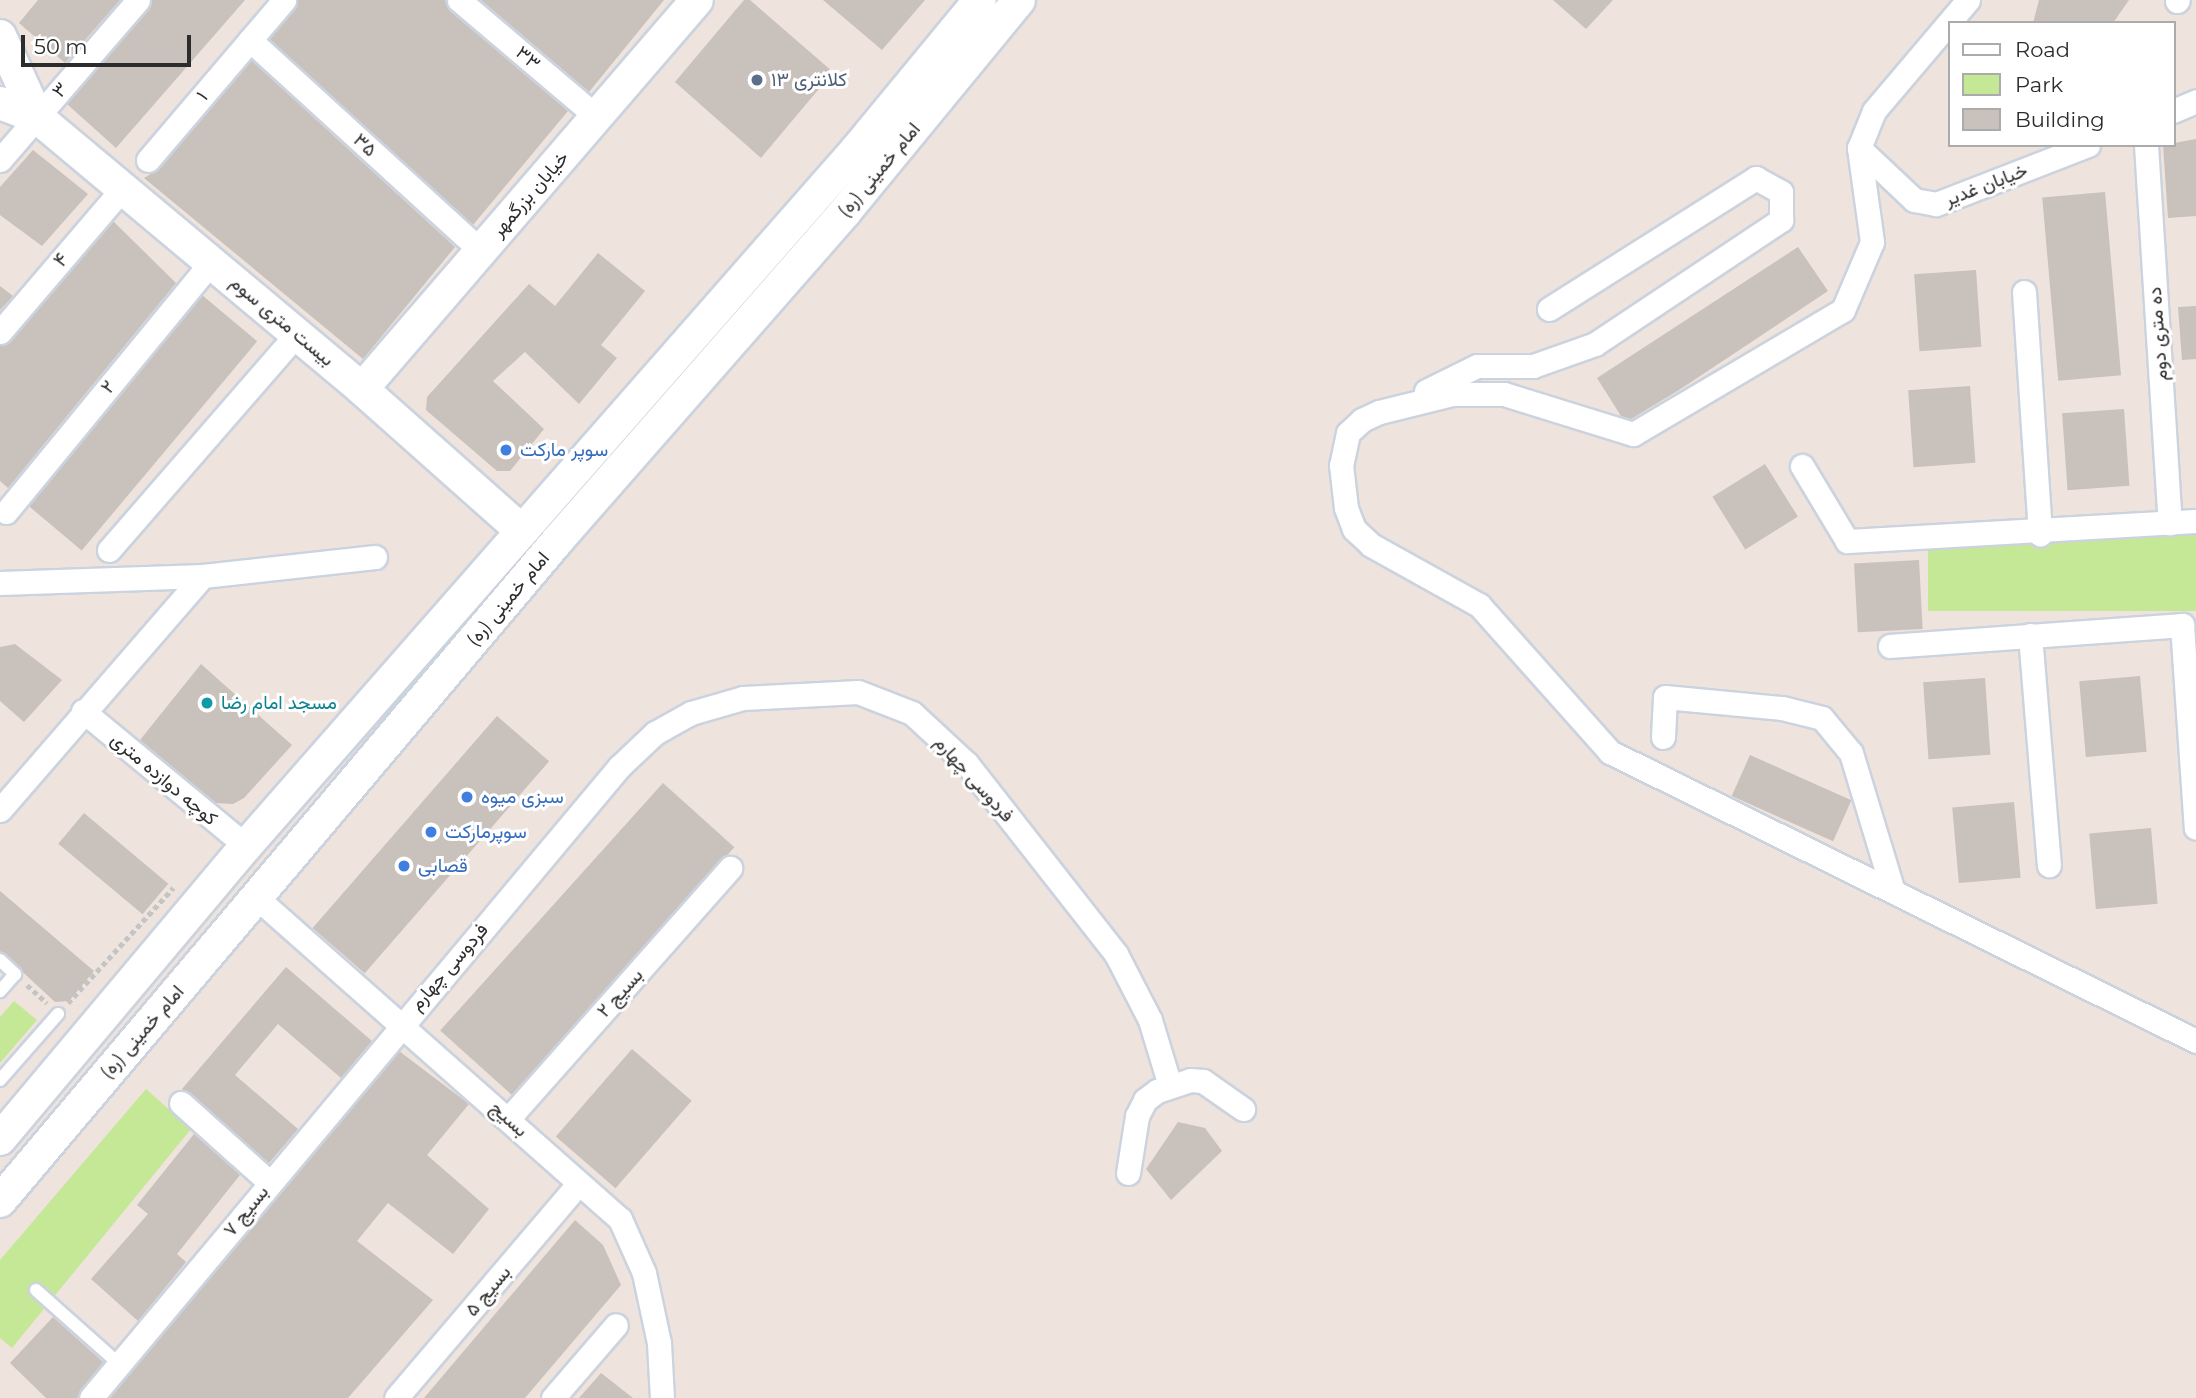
<!DOCTYPE html>
<meta charset="utf-8">
<style>
body{margin:0}
#map{position:relative;width:2196px;height:1398px;overflow:hidden;background:#eee3dd;font-family:Montserrat,Vazirmatn,sans-serif}
div>[style]{position:absolute}
.green>*{inset:0;background:#c5e896;transform-origin:0 0}
.building>*{inset:0;background:#c9c1bc;transform-origin:0 0}
.path>*{height:4.5px;margin-top:-2.25px;transform-origin:0;background:repeating-linear-gradient(90deg,#c4c4c4 0 5px,transparent 0 8.5px)}
.roads{filter:drop-shadow(2px 0 #cbd3de) drop-shadow(-2px 0 #cbd3de) drop-shadow(0 2px #cbd3de) drop-shadow(0 -2px #cbd3de)}
.service>*{height:12px;margin:-6px;padding:0 6px;transform-origin:6px;border-radius:6px;background:#fff}
.minor>*{height:23px;margin:-11.5px;padding:0 11.5px;transform-origin:11.5px;border-radius:11.5px;background:#fff}
.secondary>*{height:32px;margin:-16px;padding:0 16px;transform-origin:16px;border-radius:16px;background:#fff}
.dots>*{width:19px;height:19px;translate:-50% -50%;box-sizing:border-box;border:4px solid #fff;border-radius:50%}
span{translate:-50% -50%;white-space:nowrap;text-align:center;line-height:1.15;-webkit-text-stroke:6px #fff;paint-order:stroke}
.street-label{font-size:19px;color:#2c2c2c}
.service-label{font-size:19px;color:#4e5e75}
.left{translate:0 -50%;text-align:left}
.shop-label{font-size:19px;color:#366cbe}
.culture-label{font-size:19px;color:#0d838f}
.legend{position:absolute;left:1948px;top:21px;width:228px;height:126px;box-sizing:border-box;background:#fff;border:2px solid #ababab;margin:0;padding:9px 12px;list-style:none;font-size:21px;color:#2c2c2c}
.legend li{display:flex;align-items:center;gap:14px;height:35px}
.legend b{width:35px;border:2px solid #ababab}
.scale{position:absolute;left:21px;top:35px;width:170px;height:32px;box-sizing:border-box;border:4px solid #2c2c2c;border-top:0;padding-left:9px;font-size:21px;line-height:24px;white-space:nowrap;color:#2c2c2c;-webkit-text-stroke:5px #fff;paint-order:stroke}
</style>
<div id="map">
<div class="green">
<div style="left:2196px;top:534px;width:77px;height:268px;rotate:90deg"></div>
<div style="clip-path:polygon(14px 1001px,37px 1020px,0 1063px,0 1017px)"></div>
<div style="clip-path:polygon(146px 1089px,191px 1129px,12px 1348px,0 1338px,0 1260px)"></div>
</div>
<div class="building">
<div style="clip-path:polygon(38px 0,120px 0,65px 63px,19px 23px)"></div>
<div style="clip-path:polygon(152px 0,245px 0,116px 148px,67px 104px)"></div>
<div style="clip-path:polygon(298px 0,445px 0,450px 11px,568px 111px,473px 225px,269px 39px)"></div>
<div style="clip-path:polygon(481px 0,664px 0,589px 92px)"></div>
<div style="clip-path:polygon(744px 0,750px 0,833px 72px,761px 158px,675px 82px)"></div>
<div style="clip-path:polygon(823px 0,925px 0,882px 50px)"></div>
<div style="clip-path:polygon(1553px 0,1613px 0,1586px 29px)"></div>
<div style="clip-path:polygon(2039px 0,2129px 0,2113px 23px,2033px 23px)"></div>
<div style="clip-path:polygon(251px 60px,455px 247px,363px 359px,144px 178px,159px 169px)"></div>
<div style="clip-path:polygon(2196px 139px,2196px 216px,2168px 218px,2163px 145px)"></div>
<div style="clip-path:polygon(33px 150px,88px 194px,42px 246px,0 215px,0 187px)"></div>
<div style="left:2105px;top:192px;width:184px;height:63px;rotate:85deg"></div>
<div style="clip-path:polygon(113px 221px,176px 283px,8px 488px,0 481px,0 346px,11px 341px)"></div>
<div style="clip-path:polygon(1798px 247px,1828px 291px,1679px 390px,1631px 419px,1621px 416px,1597px 378px)"></div>
<div style="clip-path:polygon(598px 253px,645px 291px,601px 345px,617px 358px,579px 404px,525px 352px,493px 381px,544px 429px,510px 471px,497px 471px,426px 410px,427px 397px,529px 284px,555px 306px)"></div>
<div style="left:1976px;top:270px;width:77px;height:62px;rotate:86deg"></div>
<div style="clip-path:polygon(0 286px,13px 296px,0 310px)"></div>
<div style="left:202px;top:295px;width:72px;height:273px;rotate:40deg"></div>
<div style="clip-path:polygon(2196px 306px,2196px 359px,2182px 360px,2178px 307px)"></div>
<div style="left:1970px;top:386px;width:77px;height:62px;rotate:86deg"></div>
<div style="left:2124px;top:409px;width:77px;height:62px;rotate:86deg"></div>
<div style="left:1765px;top:464px;width:62px;height:62px;rotate:58deg"></div>
<div style="left:1919px;top:560px;width:69px;height:65px;rotate:87deg"></div>
<div style="clip-path:polygon(15px 644px,62px 680px,24px 722px,0 701px,0 647px)"></div>
<div style="clip-path:polygon(201px 664px,292px 745px,244px 798px,233px 804px,216px 803px,140px 740px)"></div>
<div style="left:2140px;top:676px;width:76px;height:61px;rotate:85deg"></div>
<div style="left:1985px;top:678px;width:77px;height:62px;rotate:86deg"></div>
<div style="left:497px;top:716px;width:69px;height:281px;rotate:41deg"></div>
<div style="left:1750px;top:755px;width:111px;height:45px;rotate:24deg"></div>
<div style="left:663px;top:783px;width:96px;height:333px;rotate:42deg"></div>
<div style="left:2014px;top:802px;width:76px;height:62px;rotate:85deg"></div>
<div style="left:84px;top:813px;width:110px;height:40px;rotate:40deg"></div>
<div style="left:2151px;top:828px;width:76px;height:62px;rotate:85deg"></div>
<div style="clip-path:polygon(0 891px,94px 971px,69px 1001px,55px 1002px,0 951px)"></div>
<div style="clip-path:polygon(286px 967px,372px 1041px,341px 1078px,278px 1024px,235px 1075px,298px 1129px,269px 1163px,182px 1089px)"></div>
<div style="left:632px;top:1049px;width:79px;height:116px;rotate:41deg"></div>
<div style="clip-path:polygon(399px 1051px,469px 1104px,427px 1155px,489px 1209px,453px 1254px,388px 1203px,357px 1241px,433px 1300px,348px 1398px,109px 1398px)"></div>
<div style="clip-path:polygon(1178px 1122px,1205px 1128px,1222px 1151px,1171px 1200px,1146px 1169px)"></div>
<div style="clip-path:polygon(194px 1134px,240px 1175px,177px 1254px,186px 1262px,138px 1321px,91px 1279px,148px 1214px,137px 1205px)"></div>
<div style="clip-path:polygon(575px 1220px,603px 1245px,621px 1285px,525px 1398px,424px 1398px)"></div>
<div style="clip-path:polygon(53px 1317px,103px 1362px,77px 1398px,46px 1398px,10px 1363px)"></div>
<div style="clip-path:polygon(601px 1373px,633px 1398px,579px 1398px)"></div>
</div>
<div class="path">
<div style="left:27px;top:985px;width:27px;rotate:42deg"></div>
<div style="left:68px;top:1003px;width:156px;rotate:-47.6deg"></div>
</div>
<div class="roads">
<div class="service">
<div style="left:0;top:960px;width:21px;rotate:43deg"></div>
<div style="left:15px;top:974px;width:23px;rotate:131deg"></div>
<div style="left:0;top:1080px;width:88px;rotate:-48.7deg"></div>
<div style="left:36px;top:1290px;width:111px;rotate:41.7deg"></div>
</div>
<div class="minor">
<div style="left:459px;top:0;width:181px;rotate:40.3deg"></div>
<div style="left:1968px;top:0;width:145px;rotate:130.3deg"></div>
<div style="left:1874px;top:111px;width:40px;rotate:112deg"></div>
<div style="left:1859px;top:148px;width:95px;rotate:82.1deg"></div>
<div style="left:1872px;top:242px;width:74px;rotate:113.1deg"></div>
<div style="left:1843px;top:310px;width:244px;rotate:149.4deg"></div>
<div style="left:1633px;top:434px;width:135px;rotate:-162.8deg"></div>
<div style="left:1504px;top:394px;width:52px;rotate:180deg"></div>
<div style="left:1452px;top:394px;width:75px;rotate:166.1deg"></div>
<div style="left:1379px;top:412px;width:19px;rotate:155deg"></div>
<div style="left:1362px;top:420px;width:19px;rotate:137deg"></div>
<div style="left:1348px;top:433px;width:33px;rotate:102deg"></div>
<div style="left:1341px;top:465px;width:43px;rotate:83.4deg"></div>
<div style="left:1346px;top:508px;width:22px;rotate:69deg"></div>
<div style="left:1354px;top:529px;width:23px;rotate:43deg"></div>
<div style="left:1371px;top:545px;width:124px;rotate:29.1deg"></div>
<div style="left:1479px;top:605px;width:197px;rotate:48.3deg"></div>
<div style="left:1610px;top:752px;width:653px;rotate:26.25deg"></div>
<div style="left:2177px;top:1px;width:1px;rotate:-45deg"></div>
<div style="left:250px;top:40px;width:313px;rotate:42.4deg"></div>
<div style="left:2173px;top:111px;width:25px;rotate:-23deg"></div>
<div style="left:2146px;top:145px;width:379px;rotate:86.4deg"></div>
<div style="left:1859px;top:148px;width:76px;rotate:43.4deg"></div>
<div style="left:1914px;top:200px;width:22px;rotate:10deg"></div>
<div style="left:1936px;top:204px;width:163px;rotate:-21.2deg"></div>
<div style="left:0;top:160px;width:211px;rotate:-49.2deg"></div>
<div style="left:148px;top:160px;width:210px;rotate:-49.6deg"></div>
<div style="left:2024px;top:292px;width:243px;rotate:86.2deg"></div>
<div style="left:0;top:332px;width:189px;rotate:-49.5deg"></div>
<div style="left:1426px;top:391px;width:57px;rotate:-26.1deg"></div>
<div style="left:1477px;top:366px;width:56px"></div>
<div style="left:1533px;top:366px;width:66px;rotate:-19.5deg"></div>
<div style="left:1595px;top:344px;width:224px;rotate:-33.7deg"></div>
<div style="left:1781px;top:220px;width:28px;rotate:-90deg"></div>
<div style="left:1781px;top:192px;width:29px;rotate:-151deg"></div>
<div style="left:1756px;top:178px;width:245px;rotate:147.7deg"></div>
<div style="left:1802px;top:466px;width:87px;rotate:59deg"></div>
<div style="left:1847px;top:541px;width:350px;rotate:-3.3deg"></div>
<div style="left:6px;top:512px;width:323px;rotate:-50.6deg"></div>
<div style="left:109px;top:550px;width:286px;rotate:-49deg"></div>
<div style="left:0;top:583px;width:203px;rotate:-2deg"></div>
<div style="left:203px;top:576px;width:173px;rotate:-6.3deg"></div>
<div style="left:2030px;top:635px;width:231px;rotate:85.3deg"></div>
<div style="left:1890px;top:646px;width:293px;rotate:-4.1deg"></div>
<div style="left:2182px;top:625px;width:203px;rotate:86.1deg"></div>
<div style="left:83px;top:711px;width:212px;rotate:39.6deg"></div>
<div style="left:1663px;top:737px;width:40px;rotate:-87.1deg"></div>
<div style="left:1665px;top:697px;width:118px;rotate:5.4deg"></div>
<div style="left:1782px;top:708px;width:41px;rotate:14deg"></div>
<div style="left:1822px;top:718px;width:45px;rotate:50.4deg"></div>
<div style="left:1851px;top:753px;width:144px;rotate:73.1deg"></div>
<div style="left:0;top:810px;width:310px;rotate:-49.1deg"></div>
<div style="left:257px;top:898px;width:485px;rotate:41.5deg"></div>
<div style="left:620px;top:1219px;width:59px;rotate:66deg"></div>
<div style="left:644px;top:1273px;width:72px;rotate:77.9deg"></div>
<div style="left:659px;top:1343px;width:55px;rotate:86.9deg"></div>
<div style="left:181px;top:1103px;width:118px;rotate:41.9deg"></div>
<div style="left:509px;top:1118px;width:334px;rotate:-48.5deg"></div>
<div style="left:1128px;top:1173px;width:58px;rotate:-81deg"></div>
<div style="left:1137px;top:1116px;width:18px;rotate:-63deg"></div>
<div style="left:1145px;top:1100px;width:15px;rotate:-37deg"></div>
<div style="left:1157px;top:1091px;width:35px;rotate:-18deg"></div>
<div style="left:1190px;top:1080px;width:13px;rotate:4deg"></div>
<div style="left:1203px;top:1081px;width:49px;rotate:35deg"></div>
<div style="left:91px;top:1398px;width:823px;rotate:-50.08deg"></div>
<div style="left:619px;top:767px;width:50px;rotate:-43.4deg"></div>
<div style="left:655px;top:733px;width:41px;rotate:-29.1deg"></div>
<div style="left:691px;top:713px;width:54px;rotate:-16.1deg"></div>
<div style="left:743px;top:698px;width:115px;rotate:-3deg"></div>
<div style="left:858px;top:692px;width:58px;rotate:21.3deg"></div>
<div style="left:912px;top:713px;width:75px;rotate:42.8deg"></div>
<div style="left:967px;top:764px;width:241px;rotate:51.9deg"></div>
<div style="left:1116px;top:954px;width:74px;rotate:62.7deg"></div>
<div style="left:1150px;top:1020px;width:69px;rotate:73.1deg"></div>
<div style="left:396px;top:1398px;width:282px;rotate:-49.6deg"></div>
<div style="left:553px;top:1398px;width:96px;rotate:-49.2deg"></div>
</div>
<div class="secondary">
<div style="left:0;top:36px;width:89px;rotate:65.4deg"></div>
<div style="left:0;top:103px;width:40px;rotate:21deg"></div>
<div style="left:37px;top:117px;width:424px;rotate:39.9deg"></div>
<div style="left:362px;top:389px;width:214px;rotate:41.6deg"></div>
<div style="left:362px;top:389px;width:513px;rotate:-49.27deg"></div>
<div style="left:0;top:1139px;width:383px;rotate:-50deg"></div>
<div style="left:246px;top:846px;width:927px;rotate:-48.76deg"></div>
<div style="left:857px;top:149px;width:193px;rotate:-50.5deg"></div>
<div style="left:0;top:1201px;width:865px;rotate:-49.83deg"></div>
<div style="left:558px;top:540px;width:436px;rotate:-48.8deg"></div>
<div style="left:845px;top:212px;width:274px;rotate:-50.6deg"></div>
</div>
</div>
<div class="dots">
<div style="left:757px;top:80px;background:#5c6f8a"></div>
<div style="left:506px;top:450px;background:#3f7fe0"></div>
<div style="left:207px;top:703px;background:#0f9aa8"></div>
<div style="left:467px;top:797px;background:#3f7fe0"></div>
<div style="left:431px;top:832px;background:#3f7fe0"></div>
<div style="left:404px;top:866px;background:#3f7fe0"></div>
</div>
<div class="street-label">
<span style="left:528px;top:58px;rotate:40deg">۳۳</span>
<span style="left:60px;top:90px;rotate:-49deg">۳</span>
<span style="left:202px;top:96px;rotate:-50deg">۱</span>
<span style="left:365px;top:145px;rotate:43deg">۳۵</span>
<span style="left:879px;top:170px;rotate:-50deg">امام خمینی (ره)</span>
<span style="left:1986px;top:185px;rotate:-21deg">خیابان غدیر</span>
<span style="left:530px;top:194px;rotate:-49deg">خیابان بزرگمهر</span>
<span style="left:61px;top:260px;rotate:-50deg">۴</span>
<span style="left:282px;top:321px;rotate:40deg">بیست متری سوم</span>
<span style="left:2158px;top:334px;rotate:-94deg">ده متری دوم</span>
<span style="left:108px;top:387px;rotate:-51deg">۲</span>
<span style="left:508px;top:599px;rotate:-50deg">امام خمینی (ره)</span>
<span style="left:164px;top:779px;rotate:40deg">کوچه دوازده متری</span>
<span style="left:974px;top:779px;rotate:48deg">فردوسی چهارم</span>
<span style="left:449px;top:967px;rotate:-49deg">فردوسی چهارم</span>
<span style="left:620px;top:993px;rotate:-48deg">بسیج ۲</span>
<span style="left:142px;top:1032px;rotate:-49deg">امام خمینی (ره)</span>
<span style="left:509px;top:1119px;rotate:42deg">بسیج</span>
<span style="left:246px;top:1211px;rotate:-51deg">بسیج ۷</span>
<span style="left:488px;top:1291px;rotate:-50deg">بسیج ۵</span>
</div>
<div class="service-label">
<span class="left" style="left:771px;top:80px">کلانتری ۱۳</span>
</div>
<div class="shop-label">
<span class="left" style="left:520px;top:450px">سوپر مارکت</span>
<span class="left" style="left:481px;top:797px">سبزی میوه</span>
<span class="left" style="left:445px;top:832px">سوپرمارکت</span>
<span class="left" style="left:418px;top:866px">قصابی</span>
</div>
<div class="culture-label">
<span class="left" style="left:221px;top:703px">مسجد امام رضا</span>
</div>
<ul class="legend">
<li><b style="height:9px;background:#fff"></b>Road</li>
<li><b style="height:19px;background:#c5e896"></b>Park</li>
<li><b style="height:19px;background:#c9c1bc"></b>Building</li>
</ul>
<div class="scale">50 m</div>
</div>
